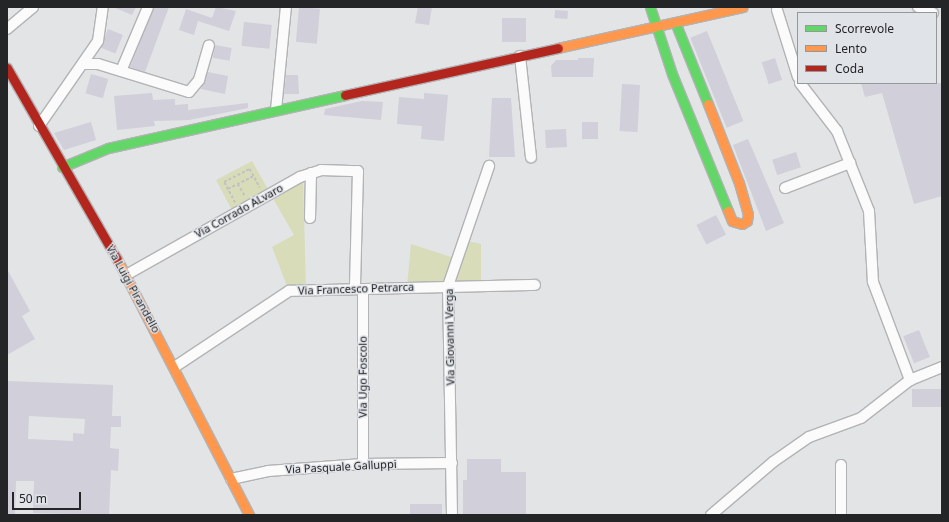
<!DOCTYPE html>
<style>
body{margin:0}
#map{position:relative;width:949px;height:522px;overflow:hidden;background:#e2e4e6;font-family:"Noto Sans",sans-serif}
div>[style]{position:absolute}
.green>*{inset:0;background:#d8dcb8}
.building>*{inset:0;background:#d0cfda;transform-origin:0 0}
.path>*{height:1.5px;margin-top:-0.75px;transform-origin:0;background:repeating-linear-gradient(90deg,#c1c2c2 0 3px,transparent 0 5px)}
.roads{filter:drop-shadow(1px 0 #b2b3b5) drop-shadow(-1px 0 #b2b3b5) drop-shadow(0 1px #b2b3b5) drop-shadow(0 -1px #b2b3b5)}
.street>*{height:10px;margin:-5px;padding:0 5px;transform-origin:5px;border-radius:5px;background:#fbfbfb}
.fast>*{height:9px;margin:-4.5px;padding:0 4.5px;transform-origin:4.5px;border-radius:4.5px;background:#63d668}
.slow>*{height:9px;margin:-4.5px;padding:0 4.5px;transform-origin:4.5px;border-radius:4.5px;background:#ff974d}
.jam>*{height:9px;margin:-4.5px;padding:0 4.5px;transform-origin:4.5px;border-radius:4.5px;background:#b3261e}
span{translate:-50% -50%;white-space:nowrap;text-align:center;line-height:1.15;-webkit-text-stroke:3px #e0e3e8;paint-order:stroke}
.street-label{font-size:11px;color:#242527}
.frame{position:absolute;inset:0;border:8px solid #242527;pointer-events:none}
.legend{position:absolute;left:797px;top:12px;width:140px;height:72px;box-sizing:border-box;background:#e0e3e8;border:1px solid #95979b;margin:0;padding:5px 7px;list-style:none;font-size:12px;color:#242527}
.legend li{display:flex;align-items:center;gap:8px;height:20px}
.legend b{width:20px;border:1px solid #95979b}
.scale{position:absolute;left:12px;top:492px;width:69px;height:18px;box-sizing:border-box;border:2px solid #242527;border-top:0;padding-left:5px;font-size:12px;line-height:14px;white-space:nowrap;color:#242527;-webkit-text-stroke:3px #e0e3e8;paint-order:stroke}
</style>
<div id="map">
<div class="green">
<div style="clip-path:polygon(252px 161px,270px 193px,303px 179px,306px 289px,289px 291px,272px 247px,294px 235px,270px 193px,234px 214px,216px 180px)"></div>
<div style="clip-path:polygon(464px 240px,481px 244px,481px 286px,407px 287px,411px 244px,457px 259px)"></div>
</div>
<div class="building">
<div style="clip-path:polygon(113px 7px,136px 7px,132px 15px)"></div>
<div style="clip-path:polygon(154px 7px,169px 7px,145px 72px,130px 67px)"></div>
<div style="clip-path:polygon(216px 7px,236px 11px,229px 31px,198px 21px,194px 35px,179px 30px,186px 9px,212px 18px)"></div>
<div style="left:299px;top:7px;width:21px;height:35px;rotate:5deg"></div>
<div style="clip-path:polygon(418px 7px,432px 7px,429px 25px,415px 23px)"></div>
<div style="left:555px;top:10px;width:13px;height:8px;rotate:4deg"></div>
<div style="left:502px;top:18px;width:24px;height:24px"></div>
<div style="left:244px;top:22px;width:28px;height:24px;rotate:6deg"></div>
<div style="left:108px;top:29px;width:16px;height:20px;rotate:22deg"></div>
<div style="left:707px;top:31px;width:97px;height:18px;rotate:68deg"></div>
<div style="left:215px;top:45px;width:17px;height:13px;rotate:10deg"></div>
<div style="clip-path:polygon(578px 58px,594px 58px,593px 77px,552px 77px,551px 66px,556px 60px,578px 60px)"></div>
<div style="left:775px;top:58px;width:23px;height:14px;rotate:72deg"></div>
<div style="clip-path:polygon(208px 72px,228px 76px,225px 94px,201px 89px)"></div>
<div style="left:91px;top:74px;width:18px;height:20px;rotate:16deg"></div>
<div style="clip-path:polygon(286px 75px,298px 75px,299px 94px,284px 94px)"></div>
<div style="clip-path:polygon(861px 83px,942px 83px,942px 196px,914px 204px,882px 93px,865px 97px)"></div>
<div style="left:622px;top:84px;width:18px;height:47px;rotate:3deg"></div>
<div style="clip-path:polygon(152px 93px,153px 100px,175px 99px,175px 105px,188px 104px,188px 110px,248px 103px,248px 108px,189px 120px,154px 121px,155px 126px,117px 130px,114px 96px)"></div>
<div style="clip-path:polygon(424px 93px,448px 95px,444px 141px,421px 139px,422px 126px,397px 124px,399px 97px,424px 99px)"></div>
<div style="clip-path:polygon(492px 98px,511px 98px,515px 157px,489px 157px)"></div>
<div style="clip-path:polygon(362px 101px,383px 102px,381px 120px,324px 115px,325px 109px)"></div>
<div style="clip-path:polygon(91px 122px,96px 140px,64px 150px,54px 133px)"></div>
<div style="left:582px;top:122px;width:16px;height:17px"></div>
<div style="left:566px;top:129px;width:18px;height:21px;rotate:87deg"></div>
<div style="clip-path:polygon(748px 139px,784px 223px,766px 231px,733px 145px)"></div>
<div style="left:796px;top:152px;width:16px;height:25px;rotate:72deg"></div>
<div style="left:716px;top:215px;width:22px;height:22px;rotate:63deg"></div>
<div style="clip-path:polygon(7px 269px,30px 311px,22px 316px,35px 339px,7px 355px)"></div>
<div style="left:919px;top:330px;width:29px;height:17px;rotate:68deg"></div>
<div style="clip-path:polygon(evenodd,7px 381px,113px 385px,112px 416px,121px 416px,121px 427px,111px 427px,110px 448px,119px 449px,118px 471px,111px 470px,109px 515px,33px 513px,34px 481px,16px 481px,15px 515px,7px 515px,7px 381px,29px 416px,85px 419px,84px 434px,73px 433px,73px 441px,28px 439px,29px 416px)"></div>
<div style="left:942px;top:389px;width:18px;height:30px;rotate:90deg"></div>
<div style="clip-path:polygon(467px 459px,501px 459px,501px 472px,526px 472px,526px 515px,463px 515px,463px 480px,467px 480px)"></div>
<div style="left:410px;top:504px;width:32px;height:11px"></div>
</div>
<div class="path">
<div style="left:238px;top:184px;width:14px;rotate:60deg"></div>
<div style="left:228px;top:189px;width:28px;rotate:-27deg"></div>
<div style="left:235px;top:203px;width:24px;rotate:-118deg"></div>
<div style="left:224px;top:182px;width:29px;rotate:-27deg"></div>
<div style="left:250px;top:169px;width:21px;rotate:62deg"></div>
</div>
<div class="roads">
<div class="street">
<div style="left:918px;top:7px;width:16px;rotate:22deg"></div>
<div style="left:777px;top:10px;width:70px;rotate:72.6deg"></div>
<div style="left:7px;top:29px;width:34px;rotate:-40deg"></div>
<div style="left:520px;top:56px;width:102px;rotate:83.8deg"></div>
<div style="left:85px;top:64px;width:13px"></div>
<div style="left:98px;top:64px;width:95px;rotate:17.1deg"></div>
<div style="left:189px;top:92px;width:16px;rotate:-50deg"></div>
<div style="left:199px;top:80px;width:36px;rotate:-74deg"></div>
<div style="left:121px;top:71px;width:69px;rotate:-67.1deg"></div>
<div style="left:800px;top:83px;width:61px;rotate:52.4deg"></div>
<div style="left:837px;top:131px;width:86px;rotate:68.2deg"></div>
<div style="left:869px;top:211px;width:71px;rotate:86.8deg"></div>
<div style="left:873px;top:282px;width:105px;rotate:69.3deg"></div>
<div style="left:276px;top:110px;width:103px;rotate:-84.5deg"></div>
<div style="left:39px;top:126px;width:103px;rotate:-55.2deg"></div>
<div style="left:98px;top:41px;width:34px;rotate:-82deg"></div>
<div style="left:785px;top:188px;width:70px;rotate:-21deg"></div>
<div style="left:310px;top:218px;width:45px;rotate:-88.7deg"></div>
<div style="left:126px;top:275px;width:200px;rotate:-29.4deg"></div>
<div style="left:300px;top:177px;width:22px;rotate:-18deg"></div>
<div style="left:321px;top:170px;width:37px;rotate:2deg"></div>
<div style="left:358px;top:171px;width:117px;rotate:91.5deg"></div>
<div style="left:176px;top:366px;width:136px;rotate:-33.6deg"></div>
<div style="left:289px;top:291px;width:246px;rotate:-1.4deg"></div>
<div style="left:363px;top:464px;width:174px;rotate:-90deg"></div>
<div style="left:231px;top:479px;width:38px;rotate:-12deg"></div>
<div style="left:268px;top:471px;width:95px;rotate:-4.2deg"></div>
<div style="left:363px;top:464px;width:89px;rotate:-0.6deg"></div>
<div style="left:452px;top:515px;width:229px;rotate:-91deg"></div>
<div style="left:448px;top:286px;width:127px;rotate:-71.1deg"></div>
<div style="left:711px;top:515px;width:82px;rotate:-40.5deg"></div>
<div style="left:773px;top:462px;width:44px;rotate:-34.8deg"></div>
<div style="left:809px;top:437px;width:55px;rotate:-20.1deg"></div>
<div style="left:861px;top:418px;width:62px;rotate:-37.8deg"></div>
<div style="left:910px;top:380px;width:35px;rotate:-22deg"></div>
<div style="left:841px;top:515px;width:50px;rotate:-90deg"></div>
</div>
<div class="fast">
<div style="left:650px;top:7px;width:71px;rotate:71.8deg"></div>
<div style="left:672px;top:74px;width:148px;rotate:67.8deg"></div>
<div style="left:675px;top:22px;width:88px;rotate:68.1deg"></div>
<div style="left:62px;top:167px;width:50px;rotate:-22.4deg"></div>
<div style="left:108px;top:148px;width:243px;rotate:-12.6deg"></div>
</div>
<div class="slow">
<div style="left:558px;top:48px;width:189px;rotate:-12.5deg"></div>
<div style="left:708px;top:104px;width:85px;rotate:68.6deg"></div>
<div style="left:739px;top:183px;width:32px;rotate:74deg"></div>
<div style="left:748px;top:214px;width:7px;rotate:98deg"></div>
<div style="left:747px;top:221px;width:6px;rotate:149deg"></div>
<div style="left:742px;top:224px;width:10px;rotate:-163deg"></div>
<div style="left:732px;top:221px;width:11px;rotate:-112deg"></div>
<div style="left:117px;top:259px;width:288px;rotate:62.7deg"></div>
</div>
<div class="jam">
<div style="left:7px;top:68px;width:220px;rotate:60.1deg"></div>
<div style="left:345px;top:95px;width:218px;rotate:-12.4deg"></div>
</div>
</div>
<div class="street-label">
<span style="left:239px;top:211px;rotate:-29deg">Via Corrado ALvaro</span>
<span style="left:133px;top:289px;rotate:61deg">Via Luigi Pirandello</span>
<span style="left:356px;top:289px;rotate:-2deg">Via Francesco Petrarca</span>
<span style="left:450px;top:337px;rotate:-91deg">Via Giovanni Verga</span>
<span style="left:363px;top:377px;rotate:-90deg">Via Ugo Foscolo</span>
<span style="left:341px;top:467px;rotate:-3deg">Via Pasquale Galluppi</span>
</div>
<div class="frame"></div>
<ul class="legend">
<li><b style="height:5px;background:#63d668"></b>Scorrevole</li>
<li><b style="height:5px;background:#ff974d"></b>Lento</li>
<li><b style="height:5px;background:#b3261e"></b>Coda</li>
</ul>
<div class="scale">50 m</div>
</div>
